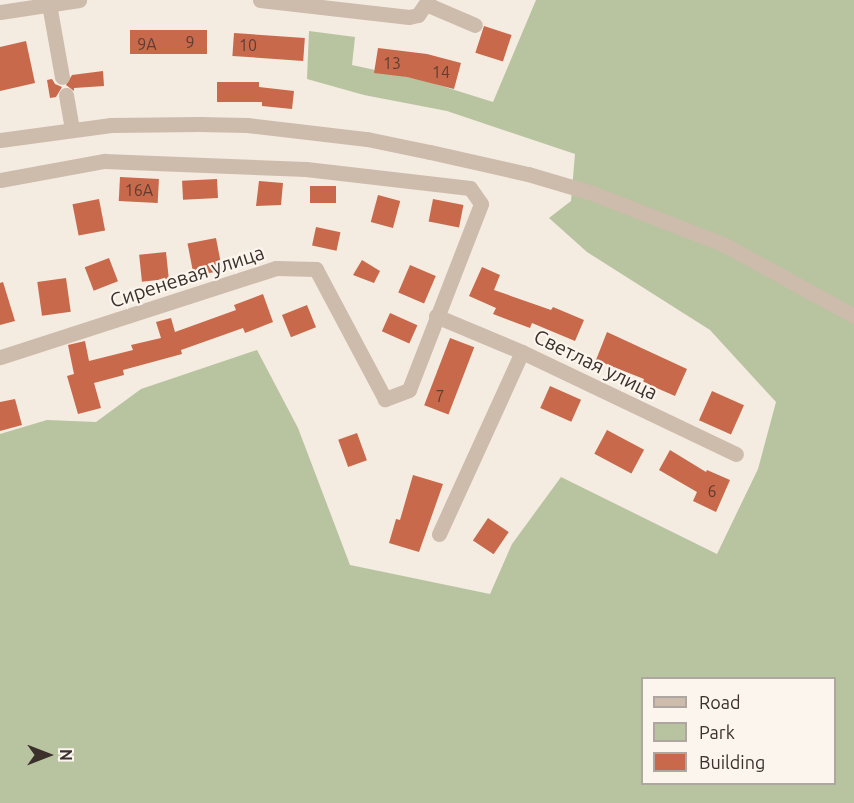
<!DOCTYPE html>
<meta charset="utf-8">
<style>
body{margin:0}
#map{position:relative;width:854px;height:803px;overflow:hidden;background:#f4ebe1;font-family:Ubuntu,sans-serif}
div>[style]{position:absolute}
.green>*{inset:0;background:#b8c4a0}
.building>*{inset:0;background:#c8694b;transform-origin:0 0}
.minor>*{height:15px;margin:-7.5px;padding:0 7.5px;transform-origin:7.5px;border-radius:7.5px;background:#cdbbac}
span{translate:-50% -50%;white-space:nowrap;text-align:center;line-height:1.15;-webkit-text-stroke:4.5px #fbf5ee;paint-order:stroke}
.number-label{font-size:16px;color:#5e3e33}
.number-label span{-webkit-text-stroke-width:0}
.street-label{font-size:20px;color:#3b302b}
.legend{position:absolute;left:641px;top:677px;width:195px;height:108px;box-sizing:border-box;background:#fbf5ee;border:2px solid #aea6a0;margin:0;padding:8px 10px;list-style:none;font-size:18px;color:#3b302b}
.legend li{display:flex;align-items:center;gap:12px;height:30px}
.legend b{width:30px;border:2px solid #aea6a0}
.north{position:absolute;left:18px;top:725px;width:60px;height:60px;-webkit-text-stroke:4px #fbf5ee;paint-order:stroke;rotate:90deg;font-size:16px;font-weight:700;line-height:24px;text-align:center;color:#3b302b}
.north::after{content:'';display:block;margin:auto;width:21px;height:27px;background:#3b302b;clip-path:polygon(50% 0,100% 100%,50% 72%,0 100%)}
</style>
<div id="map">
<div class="green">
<div style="clip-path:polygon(evenodd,536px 0,854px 0,854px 803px,0 803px,0 434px,47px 420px,96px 422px,141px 389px,257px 350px,298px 428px,350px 565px,490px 594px,512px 544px,561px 477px,717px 554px,758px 469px,776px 402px,710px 330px,587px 252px,549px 218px,571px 201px,575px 154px,447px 111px,364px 95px,307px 79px,309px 31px,355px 37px,352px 65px,426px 81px,493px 102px,536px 0,642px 678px,834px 678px,834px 784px,642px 784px,642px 678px)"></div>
</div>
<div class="building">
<div style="left:484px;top:26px;width:29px;height:28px;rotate:18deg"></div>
<div style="left:207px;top:30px;width:24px;height:77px;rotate:90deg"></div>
<div style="left:234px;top:33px;width:71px;height:23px;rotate:4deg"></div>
<div style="clip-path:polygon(26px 41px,35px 83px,0 91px,0 47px)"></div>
<div style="clip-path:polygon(378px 48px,427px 54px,461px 63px,454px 89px,407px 77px,374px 73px)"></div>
<div style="clip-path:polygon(103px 71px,104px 86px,74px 88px,74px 91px,66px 85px,72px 75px)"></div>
<div style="clip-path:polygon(52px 79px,55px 84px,62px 87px,56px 97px,50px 98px,47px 80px)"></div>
<div style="clip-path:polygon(217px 82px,259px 82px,259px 87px,294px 91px,292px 109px,262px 106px,262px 102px,217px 102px)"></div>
<div style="left:120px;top:177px;width:39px;height:24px;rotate:3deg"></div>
<div style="left:217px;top:179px;width:19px;height:35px;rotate:87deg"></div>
<div style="clip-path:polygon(259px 181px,283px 183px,281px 205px,256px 206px)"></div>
<div style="left:336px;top:186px;width:17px;height:26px;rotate:90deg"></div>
<div style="left:378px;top:195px;width:23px;height:28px;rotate:15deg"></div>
<div style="left:99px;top:199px;width:32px;height:27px;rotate:79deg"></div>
<div style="left:433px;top:199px;width:31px;height:23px;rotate:11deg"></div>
<div style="left:316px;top:227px;width:25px;height:19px;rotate:12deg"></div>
<div style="left:216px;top:238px;width:33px;height:29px;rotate:79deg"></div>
<div style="left:166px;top:252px;width:27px;height:27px;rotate:84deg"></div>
<div style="left:109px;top:258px;width:25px;height:26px;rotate:69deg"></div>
<div style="clip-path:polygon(362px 260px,380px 271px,374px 283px,353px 275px)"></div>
<div style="left:410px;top:265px;width:28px;height:30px;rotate:23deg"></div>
<div style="clip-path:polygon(482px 267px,500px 275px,494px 290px,551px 310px,553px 307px,584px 320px,575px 341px,532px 323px,530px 328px,493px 314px,496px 308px,469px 296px)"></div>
<div style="left:66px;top:278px;width:34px;height:29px;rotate:82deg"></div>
<div style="clip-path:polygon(3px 282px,15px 321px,0 325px,0 283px)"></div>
<div style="clip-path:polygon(263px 294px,273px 322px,245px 333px,243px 328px,181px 350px,182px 354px,123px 370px,124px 375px,94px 383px,101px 408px,78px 414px,67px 376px,74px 374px,68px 345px,85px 341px,89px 361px,133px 350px,131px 345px,161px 338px,156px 322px,171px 318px,175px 332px,236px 310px,234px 305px)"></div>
<div style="left:307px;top:305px;width:24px;height:27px;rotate:68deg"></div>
<div style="left:390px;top:313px;width:30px;height:20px;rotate:24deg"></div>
<div style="clip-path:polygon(607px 332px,687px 369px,675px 396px,643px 382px,644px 379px,596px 360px)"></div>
<div style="left:450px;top:338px;width:26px;height:72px;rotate:21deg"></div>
<div style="left:550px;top:386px;width:34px;height:24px;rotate:24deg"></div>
<div style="left:712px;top:391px;width:35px;height:32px;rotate:24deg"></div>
<div style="clip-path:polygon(15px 399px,22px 425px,0 431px,0 402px)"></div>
<div style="left:607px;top:430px;width:42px;height:27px;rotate:28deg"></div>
<div style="left:357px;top:433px;width:29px;height:20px;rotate:70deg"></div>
<div style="clip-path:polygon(670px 450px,706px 472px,707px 470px,730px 480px,716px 512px,693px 501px,697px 492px,659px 470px)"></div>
<div style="clip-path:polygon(413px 475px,443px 484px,419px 552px,389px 543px,396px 519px,400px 520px)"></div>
<div style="left:488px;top:518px;width:25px;height:27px;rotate:34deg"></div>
</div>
<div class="minor">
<div style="left:260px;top:0;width:150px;rotate:6.5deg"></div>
<div style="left:409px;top:17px;width:9px;rotate:-13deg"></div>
<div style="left:418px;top:15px;width:18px;rotate:-56deg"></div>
<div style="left:49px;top:4px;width:74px;rotate:79.9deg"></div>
<div style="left:426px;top:4px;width:53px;rotate:23.2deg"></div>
<div style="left:0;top:12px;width:80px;rotate:-8.6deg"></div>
<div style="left:66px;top:95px;width:35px;rotate:80deg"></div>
<div style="left:0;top:140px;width:112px;rotate:-7.7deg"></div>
<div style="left:111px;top:125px;width:88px;rotate:-0.7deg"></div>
<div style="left:199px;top:124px;width:48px;rotate:1.2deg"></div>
<div style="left:247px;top:125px;width:121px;rotate:6.7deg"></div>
<div style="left:367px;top:139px;width:64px;rotate:11.7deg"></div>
<div style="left:430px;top:152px;width:100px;rotate:12.7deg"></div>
<div style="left:528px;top:174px;width:67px;rotate:16.5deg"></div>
<div style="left:592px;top:193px;width:141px;rotate:21.3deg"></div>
<div style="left:723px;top:244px;width:149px;rotate:28.8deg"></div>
<div style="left:0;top:180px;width:106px;rotate:-10.4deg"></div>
<div style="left:104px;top:161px;width:202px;rotate:2.3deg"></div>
<div style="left:306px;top:169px;width:165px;rotate:6.6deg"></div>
<div style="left:470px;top:188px;width:19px;rotate:55deg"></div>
<div style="left:481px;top:204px;width:199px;rotate:111.2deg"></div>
<div style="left:409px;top:390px;width:26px;rotate:159deg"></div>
<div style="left:385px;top:399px;width:147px;rotate:-118deg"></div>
<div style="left:316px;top:269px;width:40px;rotate:-178.6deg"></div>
<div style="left:276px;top:268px;width:290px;rotate:162.1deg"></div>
<div style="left:436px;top:316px;width:93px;rotate:22.7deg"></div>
<div style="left:522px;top:352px;width:237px;rotate:25.5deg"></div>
<div style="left:439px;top:534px;width:200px;rotate:-65.5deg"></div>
</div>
<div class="number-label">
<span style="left:190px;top:42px">9</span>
<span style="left:147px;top:44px">9А</span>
<span style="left:248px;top:45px">10</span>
<span style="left:392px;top:63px">13</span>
<span style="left:441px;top:72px">14</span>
<span style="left:139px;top:190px">16А</span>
<span style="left:440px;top:396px">7</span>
<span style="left:712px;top:491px">6</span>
</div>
<div class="street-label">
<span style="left:187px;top:276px;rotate:-18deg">Сиреневая улица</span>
<span style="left:596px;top:364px;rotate:26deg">Светлая улица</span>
</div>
<ul class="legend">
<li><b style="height:8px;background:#cdbbac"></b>Road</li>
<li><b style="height:16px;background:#b8c4a0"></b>Park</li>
<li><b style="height:16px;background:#c8694b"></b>Building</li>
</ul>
<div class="north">N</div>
</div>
